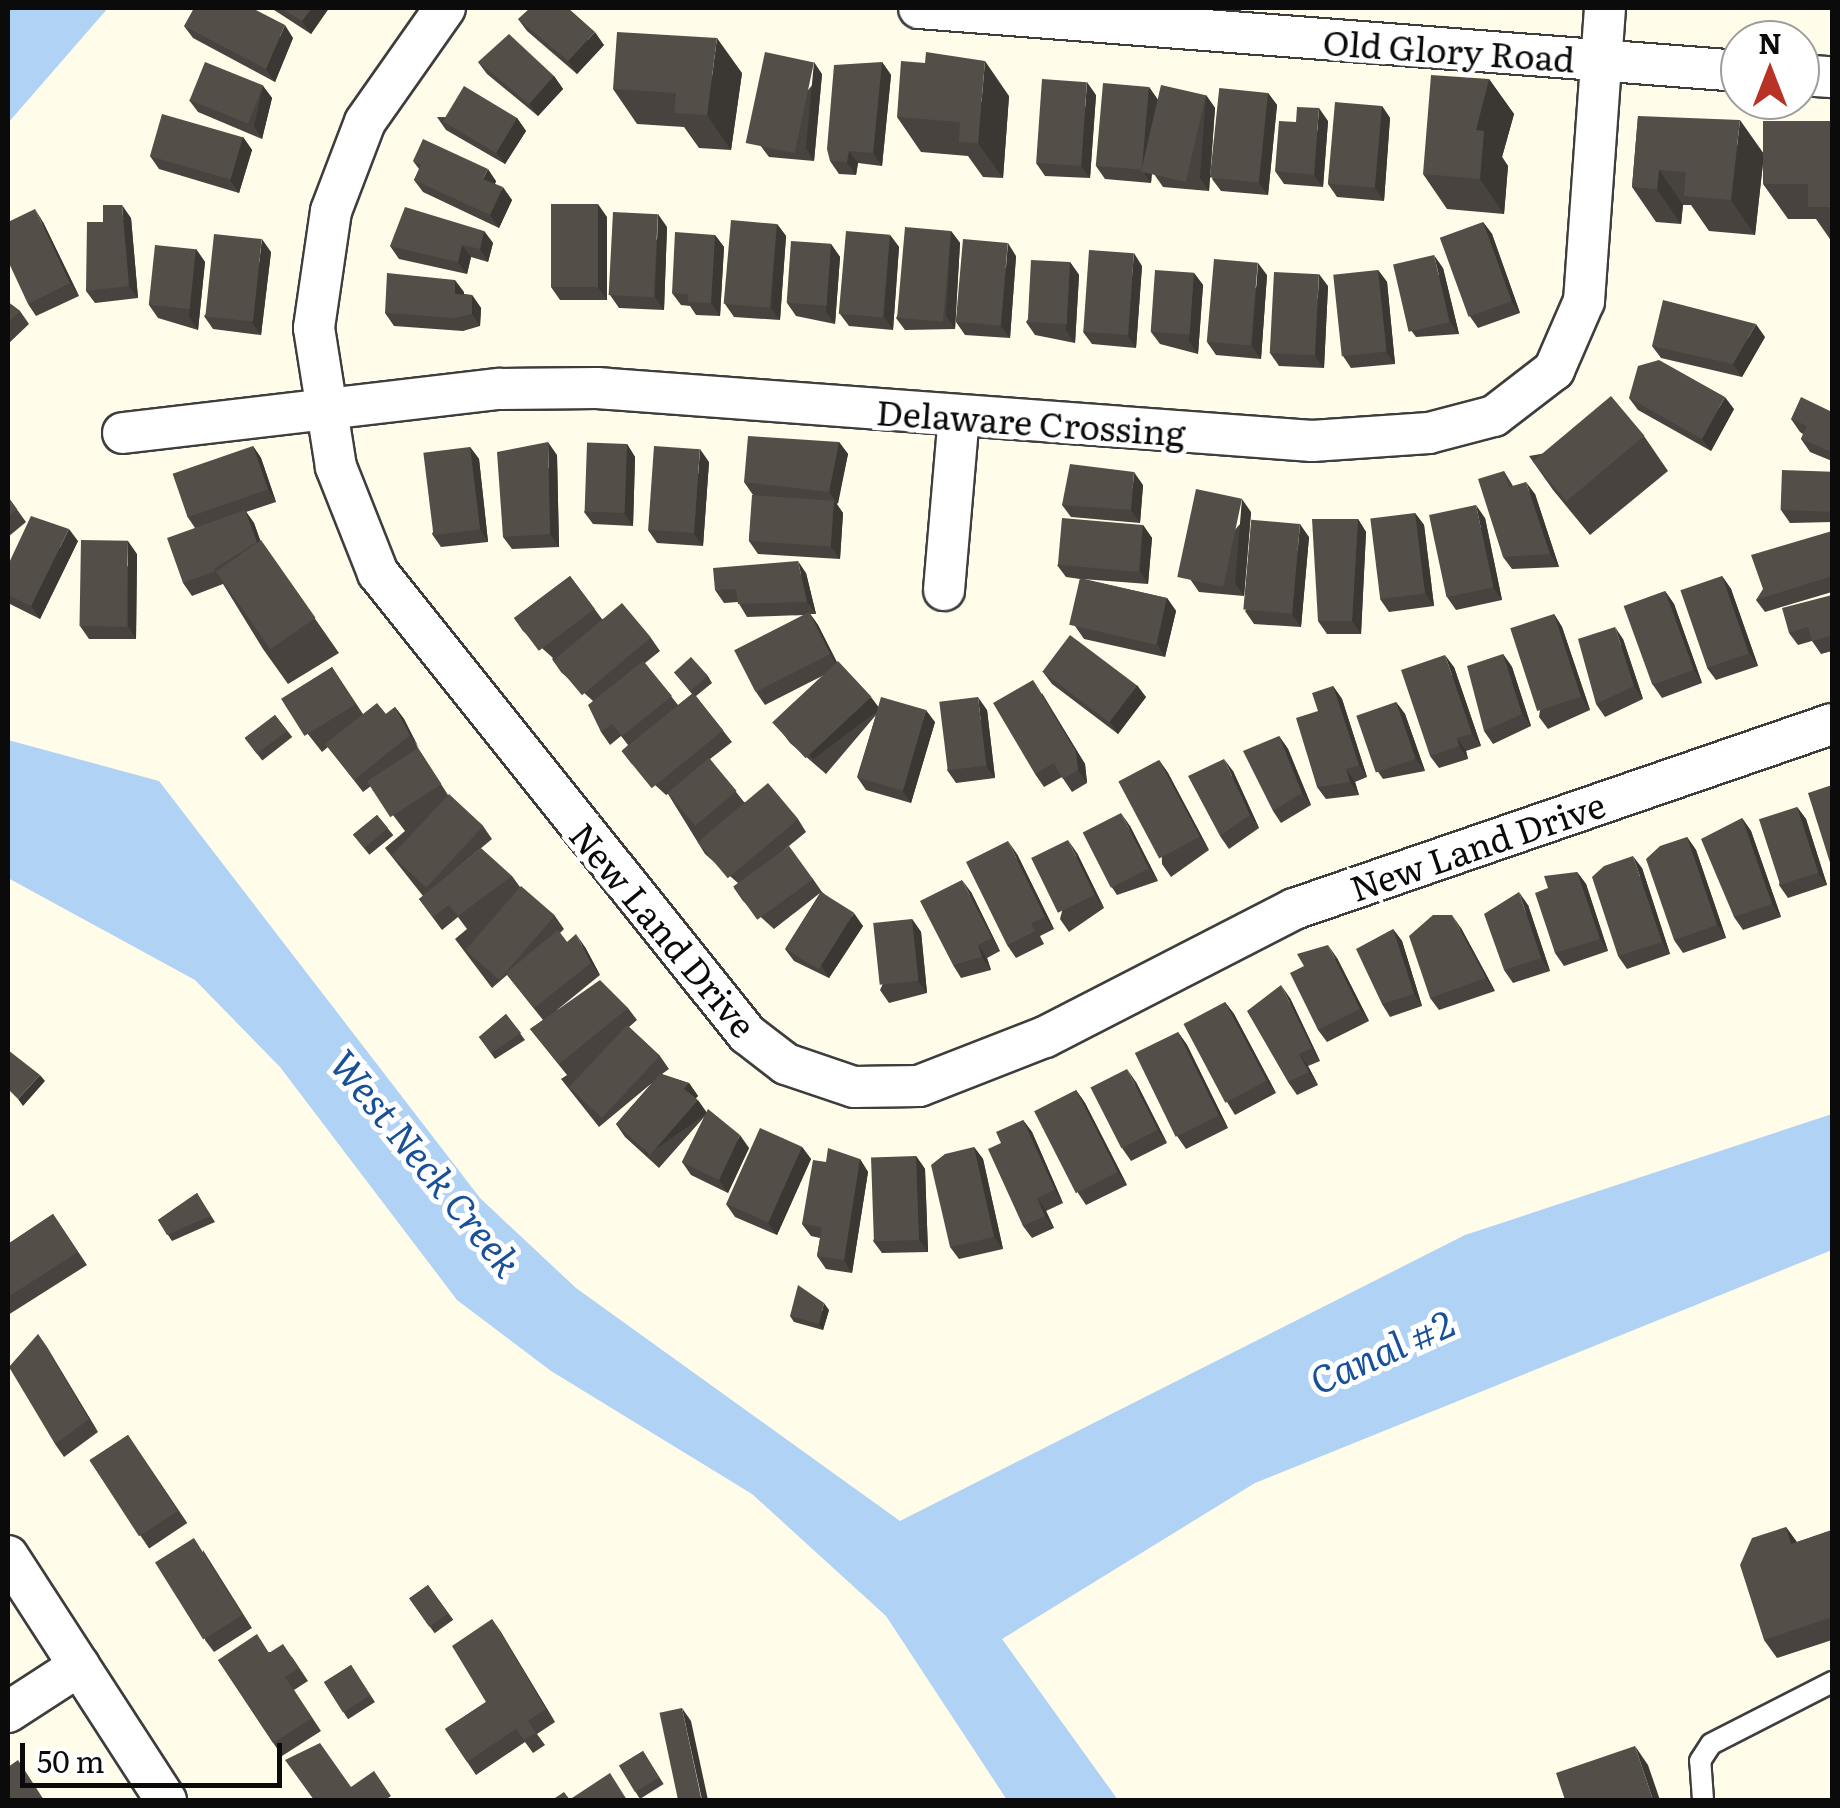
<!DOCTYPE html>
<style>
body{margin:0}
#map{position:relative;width:1840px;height:1808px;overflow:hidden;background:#fffdea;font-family:Literata,serif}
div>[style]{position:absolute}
.water>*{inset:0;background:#b0d2f5}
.roads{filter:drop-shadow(2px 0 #3e3e3e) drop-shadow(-2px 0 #3e3e3e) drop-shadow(0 2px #3e3e3e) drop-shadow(0 -2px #3e3e3e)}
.service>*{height:20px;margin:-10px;padding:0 10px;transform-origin:10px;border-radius:10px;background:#fff}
.minor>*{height:40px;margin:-20px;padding:0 20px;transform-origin:20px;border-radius:20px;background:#fff}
.wall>*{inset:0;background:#48433e;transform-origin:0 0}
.shaded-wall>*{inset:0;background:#3b3732;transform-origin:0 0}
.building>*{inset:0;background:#544e48;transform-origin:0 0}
span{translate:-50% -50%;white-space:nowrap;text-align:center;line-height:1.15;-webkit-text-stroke:10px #fff;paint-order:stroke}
.street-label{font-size:35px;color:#0b0b0b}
.water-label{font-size:38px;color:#18509a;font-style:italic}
.frame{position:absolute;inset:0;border:10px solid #0b0b0b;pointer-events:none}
.north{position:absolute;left:1720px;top:20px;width:100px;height:100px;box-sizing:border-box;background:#fff;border:2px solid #9d9d9d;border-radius:50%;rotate:0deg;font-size:28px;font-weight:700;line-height:40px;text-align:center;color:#0b0b0b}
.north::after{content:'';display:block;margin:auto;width:35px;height:45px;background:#b83226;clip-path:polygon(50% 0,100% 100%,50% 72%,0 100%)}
.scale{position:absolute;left:20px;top:1743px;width:262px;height:45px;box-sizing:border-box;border:5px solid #0b0b0b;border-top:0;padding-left:12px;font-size:30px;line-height:35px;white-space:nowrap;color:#0b0b0b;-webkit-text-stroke:8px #fff;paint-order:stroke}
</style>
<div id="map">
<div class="water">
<div style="clip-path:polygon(8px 8px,108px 8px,8px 123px)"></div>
<div style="clip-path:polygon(8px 740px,159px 781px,480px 1198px,576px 1288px,900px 1521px,1465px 1235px,1832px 1114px,1832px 1250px,1255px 1483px,1002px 1639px,1118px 1800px,1007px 1800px,886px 1616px,752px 1494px,551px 1371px,457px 1300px,280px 1067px,195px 980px,8px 878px)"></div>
</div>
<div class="roads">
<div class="service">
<div style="left:1703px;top:1800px;width:39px;rotate:-94deg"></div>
<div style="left:1700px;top:1761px;width:20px;rotate:-57deg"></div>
<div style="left:1711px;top:1744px;width:136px;rotate:-27.1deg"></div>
</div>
<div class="minor">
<div style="left:445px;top:8px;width:139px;rotate:125.1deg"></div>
<div style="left:365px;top:122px;width:95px;rotate:110.9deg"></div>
<div style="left:331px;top:211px;width:118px;rotate:98.3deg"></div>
<div style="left:314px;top:328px;width:141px;rotate:81deg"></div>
<div style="left:336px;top:467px;width:114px;rotate:68.4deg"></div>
<div style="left:378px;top:573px;width:590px;rotate:51.33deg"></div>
<div style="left:747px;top:1034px;width:49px;rotate:37.6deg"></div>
<div style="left:786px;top:1064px;width:72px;rotate:18.7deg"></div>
<div style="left:854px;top:1087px;width:65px;rotate:-0.9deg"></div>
<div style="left:919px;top:1086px;width:135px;rotate:-21.3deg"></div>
<div style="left:1045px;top:1037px;width:280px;rotate:-27.2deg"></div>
<div style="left:1294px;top:909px;width:569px;rotate:-18.98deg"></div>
<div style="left:919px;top:8px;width:823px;rotate:4.39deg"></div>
<div style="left:1800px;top:75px;width:32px;rotate:4deg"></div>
<div style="left:123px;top:433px;width:380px;rotate:-6.7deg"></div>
<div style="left:500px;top:389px;width:97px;rotate:-0.6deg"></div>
<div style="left:597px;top:388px;width:717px;rotate:4.24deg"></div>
<div style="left:1312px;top:441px;width:117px;rotate:-3.9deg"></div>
<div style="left:1429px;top:433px;width:67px;rotate:-14.7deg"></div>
<div style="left:1494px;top:416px;width:76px;rotate:-37.5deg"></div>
<div style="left:1554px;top:370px;width:75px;rotate:-66.5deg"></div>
<div style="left:1584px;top:301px;width:294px;rotate:-85.9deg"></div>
<div style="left:944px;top:590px;width:175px;rotate:-85.1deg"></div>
<div style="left:8px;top:1556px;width:291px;rotate:57.1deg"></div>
<div style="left:8px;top:1712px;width:85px;rotate:-32.9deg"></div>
</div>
</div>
<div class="wall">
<div style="clip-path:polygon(271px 8px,329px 8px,311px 34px)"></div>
<div style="clip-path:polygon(518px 19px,604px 45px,577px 74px,527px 31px)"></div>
<div style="clip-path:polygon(184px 26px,293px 38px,275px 82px,193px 38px)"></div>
<div style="clip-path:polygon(478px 62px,554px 76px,563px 89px,538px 116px,487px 74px)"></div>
<div style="clip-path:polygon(882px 62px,891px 75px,882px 166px,858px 163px,856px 175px,839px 174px,830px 161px)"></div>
<div style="clip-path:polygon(742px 73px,731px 150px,699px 148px,684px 127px,637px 124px,613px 89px)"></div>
<div style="clip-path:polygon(822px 74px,814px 161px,769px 157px,760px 145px)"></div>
<div style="clip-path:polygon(1489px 79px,1514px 114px,1502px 157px,1508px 166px,1504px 214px,1447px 209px,1423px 174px)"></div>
<div style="clip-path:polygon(263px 86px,272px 98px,262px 139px,198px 112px,189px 100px)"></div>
<div style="clip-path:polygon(1149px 87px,1158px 100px,1151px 183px,1105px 179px,1096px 166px)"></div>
<div style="clip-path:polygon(1268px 93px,1277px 105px,1268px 195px,1221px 191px,1212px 179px)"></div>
<div style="clip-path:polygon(1096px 95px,1090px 178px,1045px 176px,1036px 163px)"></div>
<div style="clip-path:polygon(1206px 95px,1215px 108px,1209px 191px,1163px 187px,1154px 174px)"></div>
<div style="clip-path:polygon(1009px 96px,1003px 178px,983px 177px,968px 156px,921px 152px,897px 117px)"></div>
<div style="clip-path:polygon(1382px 106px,1390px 118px,1384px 201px,1337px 197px,1328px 184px)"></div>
<div style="clip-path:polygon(1638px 116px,1763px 153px,1832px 121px,1832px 242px,1816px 219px,1788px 219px,1763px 184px,1763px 163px,1755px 235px,1709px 231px,1691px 205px,1683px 205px,1681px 224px,1656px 222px,1632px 187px)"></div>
<div style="clip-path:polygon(437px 117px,517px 118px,526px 131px,505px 164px,446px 130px)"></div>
<div style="clip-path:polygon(1328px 121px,1323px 187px,1284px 184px,1275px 171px)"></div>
<div style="clip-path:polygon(243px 137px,252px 150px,239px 193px,159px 169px,150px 156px)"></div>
<div style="clip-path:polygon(413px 161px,496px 181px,495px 184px,512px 200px,499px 228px,423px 192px,414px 180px,419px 169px)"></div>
<div style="clip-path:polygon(607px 217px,607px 300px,560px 300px,551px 287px)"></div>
<div style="clip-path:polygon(131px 218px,138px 298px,95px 303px,86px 291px,103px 222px)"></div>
<div style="clip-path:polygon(43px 222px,79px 296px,36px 316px,28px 304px)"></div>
<div style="clip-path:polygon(1483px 222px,1492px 234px,1520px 313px,1478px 328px,1469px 315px)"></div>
<div style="clip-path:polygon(777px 224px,786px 236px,780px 320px,734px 317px,725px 304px)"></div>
<div style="clip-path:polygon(667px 227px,664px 310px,619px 308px,610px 295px)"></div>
<div style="clip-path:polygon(484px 231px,493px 243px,488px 262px,471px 257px,467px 274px,399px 259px,390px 246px)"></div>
<div style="clip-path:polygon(951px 231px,960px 243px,955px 329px,905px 330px,896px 318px)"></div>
<div style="clip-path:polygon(715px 235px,724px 247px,720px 316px,696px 315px,690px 306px,681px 305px,672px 293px)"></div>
<div style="clip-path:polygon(890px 235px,899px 247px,893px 330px,849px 326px,840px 314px)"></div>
<div style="clip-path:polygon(831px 244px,840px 257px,835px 324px,796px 316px,787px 303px)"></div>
<div style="clip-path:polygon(196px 249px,205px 262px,198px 330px,158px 318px,149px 305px)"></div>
<div style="clip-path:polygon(271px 252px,261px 335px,213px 329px,204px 316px)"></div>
<div style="clip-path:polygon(1016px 256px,1010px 338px,965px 335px,956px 322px)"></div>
<div style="clip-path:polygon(1070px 262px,1079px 275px,1075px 343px,1035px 335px,1026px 322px)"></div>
<div style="clip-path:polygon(1142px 266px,1136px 348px,1092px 344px,1083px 332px)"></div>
<div style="clip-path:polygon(1443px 268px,1459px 334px,1416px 337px,1407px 325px)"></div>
<div style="clip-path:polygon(1378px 270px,1387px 282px,1395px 364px,1351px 368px,1343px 356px)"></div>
<div style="clip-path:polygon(1194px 273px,1203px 285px,1198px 354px,1160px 344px,1151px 332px)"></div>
<div style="clip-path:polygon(1267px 275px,1261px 359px,1216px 355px,1207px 342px)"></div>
<div style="clip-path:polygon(1328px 286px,1324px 368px,1279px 366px,1270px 353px)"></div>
<div style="clip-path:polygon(464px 292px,464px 294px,472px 295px,481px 308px,480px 326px,463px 331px,394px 326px,385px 313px)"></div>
<div style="clip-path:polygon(8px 302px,20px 311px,29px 324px,8px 344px)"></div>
<div style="clip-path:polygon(1765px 337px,1742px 377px,1661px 358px,1652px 346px)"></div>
<div style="clip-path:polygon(1629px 398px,1734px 409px,1711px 451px,1638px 410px)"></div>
<div style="clip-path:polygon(1832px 412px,1832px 461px,1810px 452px,1801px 439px,1803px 434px,1800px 432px,1791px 419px)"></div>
<div style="clip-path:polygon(1644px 436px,1668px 471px,1590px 535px,1553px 490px,1529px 456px)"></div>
<div style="clip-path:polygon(839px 442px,848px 454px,837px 504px,843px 513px,840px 559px,758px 554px,749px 541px,753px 495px,744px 482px)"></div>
<div style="clip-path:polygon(627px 444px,635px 457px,633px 526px,593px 524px,584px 512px)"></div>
<div style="clip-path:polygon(253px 446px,261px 458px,276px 502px,246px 512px,254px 523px,260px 540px,339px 653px,288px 684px,263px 649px,223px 584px,192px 596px,183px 583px,195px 528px,187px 516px)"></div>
<div style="clip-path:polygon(470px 447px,479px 459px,488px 542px,441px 547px,432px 534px)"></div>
<div style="clip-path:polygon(557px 455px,559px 547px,512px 549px,503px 537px)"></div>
<div style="clip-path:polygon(709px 462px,703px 546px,657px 543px,648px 530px)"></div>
<div style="clip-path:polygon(1504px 471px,1513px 486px,1535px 494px,1559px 567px,1512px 569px,1503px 557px)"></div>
<div style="clip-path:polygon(1832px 472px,1832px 522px,1790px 523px,1781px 510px)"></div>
<div style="clip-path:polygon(1143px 485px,1140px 523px,1071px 517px,1062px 505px)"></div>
<div style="clip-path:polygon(8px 497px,26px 522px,8px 537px)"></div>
<div style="clip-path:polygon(1251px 512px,1244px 596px,1199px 592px,1190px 579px)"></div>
<div style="clip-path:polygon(1415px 513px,1424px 525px,1434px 606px,1389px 612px,1380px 599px)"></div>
<div style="clip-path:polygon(1485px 518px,1502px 600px,1456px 610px,1447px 597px)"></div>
<div style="clip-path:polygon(1358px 519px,1366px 532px,1361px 634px,1327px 634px,1318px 621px)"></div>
<div style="clip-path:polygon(1143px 525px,1152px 538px,1148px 584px,1082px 579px,1167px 598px,1176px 611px,1165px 657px,1084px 639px,1075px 626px,1080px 579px,1066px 577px,1057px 565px)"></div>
<div style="clip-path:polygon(1832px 531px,1832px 592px,1765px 612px,1756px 600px)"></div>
<div style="clip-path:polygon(1309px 537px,1301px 627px,1254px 624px,1245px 611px)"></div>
<div style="clip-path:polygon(78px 541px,40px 619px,8px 603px,8px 565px)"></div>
<div style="clip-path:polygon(137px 554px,136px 639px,89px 639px,80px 626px)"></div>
<div style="clip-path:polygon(806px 573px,816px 614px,810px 614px,818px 625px,837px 662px,878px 707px,935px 722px,911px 803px,866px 790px,857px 777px,876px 715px,826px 774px,790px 743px,781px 731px,828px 673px,765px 705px,756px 692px,804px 615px,747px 617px,738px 602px,724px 603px,715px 590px)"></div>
<div style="clip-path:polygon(570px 576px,602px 619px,651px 638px,660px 651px,645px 663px,678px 705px,692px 694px,674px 672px,708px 676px,712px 683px,696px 696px,732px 742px,710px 759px,744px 802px,798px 819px,806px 832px,784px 850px,813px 879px,822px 892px,863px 926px,829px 978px,794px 961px,785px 949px,820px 893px,774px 929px,743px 901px,734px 888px,739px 884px,705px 854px,668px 794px,666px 795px,631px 763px,622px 751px,628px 745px,621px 736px,610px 745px,601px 732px,593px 701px,561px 672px,552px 659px,553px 658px,523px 631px,514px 618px)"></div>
<div style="clip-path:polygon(1722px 576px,1731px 589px,1758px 666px,1716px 680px,1707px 668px)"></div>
<div style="clip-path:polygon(1665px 591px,1674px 604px,1702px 683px,1662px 698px,1653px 685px)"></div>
<div style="clip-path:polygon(1832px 595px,1832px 651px,1821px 654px,1812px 641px,1798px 645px,1789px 633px)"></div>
<div style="clip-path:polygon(1554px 614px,1562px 627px,1590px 710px,1548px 729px,1539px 717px)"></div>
<div style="clip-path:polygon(1623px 639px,1643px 699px,1605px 717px,1596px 704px)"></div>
<div style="clip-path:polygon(1503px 654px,1512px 667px,1531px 726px,1493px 744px,1484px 731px)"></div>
<div style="clip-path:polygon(332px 667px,363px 714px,386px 714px,395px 707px,404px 719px,418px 748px,448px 795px,483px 826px,492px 839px,455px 870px,512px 876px,520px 887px,555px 916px,564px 929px,560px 933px,567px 942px,585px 947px,600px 975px,557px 1010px,628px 1008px,637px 1020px,629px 1027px,660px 1056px,669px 1069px,662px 1074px,689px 1083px,698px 1096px,695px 1098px,706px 1112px,749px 1148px,728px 1193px,691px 1175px,682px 1162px,705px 1116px,659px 1168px,625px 1137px,616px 1124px,652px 1083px,599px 1127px,561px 1079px,567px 1075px,530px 1029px,543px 1020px,507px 975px,492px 988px,455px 939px,467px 929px,458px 917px,442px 930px,419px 899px,423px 896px,385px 848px,405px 831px,371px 786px,363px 792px,328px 747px,322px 752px,285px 705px)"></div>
<div style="clip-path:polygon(1454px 667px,1481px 746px,1466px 751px,1468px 759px,1439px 768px,1430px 756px)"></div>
<div style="clip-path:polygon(1043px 672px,1146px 697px,1118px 734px,1052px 684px)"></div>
<div style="clip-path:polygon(1333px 686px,1342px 699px,1367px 777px,1355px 782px,1359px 795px,1326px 799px,1317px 787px,1318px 711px)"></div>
<div style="clip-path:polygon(1042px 693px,1085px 764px,1087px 783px,1072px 792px,1062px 777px,1044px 787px,1035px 774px)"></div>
<div style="clip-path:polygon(1396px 702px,1405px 714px,1425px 771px,1383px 779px,1374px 766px)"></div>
<div style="clip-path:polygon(987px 710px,995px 778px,956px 783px,947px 770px)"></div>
<div style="left:275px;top:715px;width:28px;height:38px;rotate:52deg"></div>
<div style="clip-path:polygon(1279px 736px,1288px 749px,1311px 805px,1281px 823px,1273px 811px)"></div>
<div style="clip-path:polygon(1159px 760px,1168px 773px,1209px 850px,1171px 877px,1162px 864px)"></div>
<div style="clip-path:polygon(1233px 771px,1259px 828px,1229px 849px,1220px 836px)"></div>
<div style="clip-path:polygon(1797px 807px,1806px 819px,1827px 885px,1788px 898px,1779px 885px)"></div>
<div style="left:377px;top:815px;width:26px;height:31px;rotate:51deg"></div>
<div style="clip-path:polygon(1742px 818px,1751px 831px,1781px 917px,1743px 930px,1734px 917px)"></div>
<div style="clip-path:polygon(1130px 826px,1158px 881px,1117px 895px,1109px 883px)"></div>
<div style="clip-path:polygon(1687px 837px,1696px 850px,1726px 938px,1683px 953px,1674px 940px)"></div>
<div style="clip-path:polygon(1077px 853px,1104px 908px,1069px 932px,1060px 919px)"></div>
<div style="clip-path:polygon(1017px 854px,1054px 929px,1040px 936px,1044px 944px,1016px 958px,1007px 945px)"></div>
<div style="clip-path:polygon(1642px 868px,1670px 954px,1627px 969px,1618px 956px)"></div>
<div style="clip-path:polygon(1577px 872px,1586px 884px,1608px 951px,1564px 966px,1555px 953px,1548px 888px)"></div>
<div style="clip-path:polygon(971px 892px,1000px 951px,987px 958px,991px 970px,961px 978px,953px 965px)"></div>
<div style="clip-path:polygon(1528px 905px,1550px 971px,1513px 983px,1504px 970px)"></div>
<div style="clip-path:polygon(912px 919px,921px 932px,927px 993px,889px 1003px,880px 990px)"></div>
<div style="clip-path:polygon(1461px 928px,1495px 991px,1439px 1010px,1430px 998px)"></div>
<div style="clip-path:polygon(1393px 929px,1402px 941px,1422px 1006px,1390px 1017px,1382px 1004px)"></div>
<div style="clip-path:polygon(1337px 958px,1369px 1021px,1327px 1042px,1318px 1030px,1304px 966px)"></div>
<div style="clip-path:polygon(1290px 998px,1320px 1061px,1308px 1066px,1318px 1085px,1297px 1095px,1288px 1082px)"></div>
<div style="clip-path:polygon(1225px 1002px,1234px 1014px,1276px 1093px,1235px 1115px,1227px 1102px)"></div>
<div style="clip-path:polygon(506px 1014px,525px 1040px,495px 1059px,479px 1037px)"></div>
<div style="clip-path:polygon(1178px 1032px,1187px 1045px,1228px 1128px,1186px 1149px,1177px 1136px)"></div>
<div style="clip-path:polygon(1136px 1082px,1167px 1143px,1131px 1161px,1122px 1148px)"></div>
<div style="clip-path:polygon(1076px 1090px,1085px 1103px,1127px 1185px,1086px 1205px,1078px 1193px)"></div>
<div style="clip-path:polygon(1023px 1120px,1032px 1132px,1063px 1203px,1046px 1211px,1054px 1228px,1032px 1238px,1023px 1226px,1001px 1143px)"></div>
<div style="clip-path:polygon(802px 1147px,811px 1159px,777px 1235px,735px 1217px,726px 1204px)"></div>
<div style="clip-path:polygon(974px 1147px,983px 1159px,1003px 1249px,959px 1259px,950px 1247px)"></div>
<div style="clip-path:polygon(916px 1156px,925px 1169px,928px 1252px,882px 1253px,873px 1241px)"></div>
<div style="clip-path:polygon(860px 1159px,868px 1172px,852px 1273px,826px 1269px,817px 1256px,820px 1238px,811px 1236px,802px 1224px,826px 1162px)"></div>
<div style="clip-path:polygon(197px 1193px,215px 1222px,172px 1241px,158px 1220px)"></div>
<div style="clip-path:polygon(53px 1214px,87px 1265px,8px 1315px,8px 1244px)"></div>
<div style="clip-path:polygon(829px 1310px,823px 1330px,794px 1322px,790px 1316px)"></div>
<div style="clip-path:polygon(38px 1334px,98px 1432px,64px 1457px,55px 1444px)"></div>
<div style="left:128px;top:1435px;width:106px;height:46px;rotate:56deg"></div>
<div style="clip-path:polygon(1786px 1527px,1797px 1542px,1832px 1530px,1832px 1640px,1777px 1658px,1764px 1640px)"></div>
<div style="clip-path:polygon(203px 1550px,252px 1628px,214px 1652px,205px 1640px)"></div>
<div style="left:428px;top:1585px;width:43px;height:23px;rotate:54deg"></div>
<div style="clip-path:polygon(492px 1619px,555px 1722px,537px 1734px,545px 1745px,533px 1753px,525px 1742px,476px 1775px,445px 1729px,486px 1702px)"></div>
<div style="clip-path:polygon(269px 1652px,292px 1657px,308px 1681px,294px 1690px,321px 1731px,282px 1756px,218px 1660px)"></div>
<div style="left:351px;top:1665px;width:44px;height:32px;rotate:57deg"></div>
<div style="left:643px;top:1751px;width:39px;height:28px;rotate:58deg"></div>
</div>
<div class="shaded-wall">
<div style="clip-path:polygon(312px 8px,329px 8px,311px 34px,302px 21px)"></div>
<div style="clip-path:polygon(285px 25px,293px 38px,275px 82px,266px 69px)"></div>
<div style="clip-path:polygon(595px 32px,604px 45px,577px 74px,568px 61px)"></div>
<div style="clip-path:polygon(717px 38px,742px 73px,731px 150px,707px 115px)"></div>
<div style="clip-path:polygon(985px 61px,1009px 96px,1003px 178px,978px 143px)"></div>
<div style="clip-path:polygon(814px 62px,822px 74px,814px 161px,806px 148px)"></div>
<div style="clip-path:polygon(882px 62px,891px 75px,882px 166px,873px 153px)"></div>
<div style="clip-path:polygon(554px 76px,563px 89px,538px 116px,529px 104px)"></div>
<div style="clip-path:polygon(1489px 79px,1514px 114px,1502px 157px,1508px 166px,1504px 214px,1480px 179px,1476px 130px)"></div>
<div style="clip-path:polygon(1087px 82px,1096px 95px,1090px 178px,1081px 166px)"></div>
<div style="clip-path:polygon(263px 86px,272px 98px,262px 139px,254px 126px)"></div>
<div style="clip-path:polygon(1149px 87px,1158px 100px,1151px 183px,1142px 170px)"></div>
<div style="clip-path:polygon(1268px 93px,1277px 105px,1268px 195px,1259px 183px)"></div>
<div style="clip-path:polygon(1206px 95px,1215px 108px,1209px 191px,1200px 178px)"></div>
<div style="clip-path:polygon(1382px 106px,1390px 118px,1384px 201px,1375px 188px)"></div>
<div style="clip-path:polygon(1319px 108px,1328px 121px,1323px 187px,1314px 175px)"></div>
<div style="clip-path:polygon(517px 118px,526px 131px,505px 164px,496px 152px)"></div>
<div style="clip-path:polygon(1740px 120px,1764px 154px,1755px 235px,1731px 200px)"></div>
<div style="clip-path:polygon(243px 137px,252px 150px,239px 193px,230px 180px)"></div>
<div style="clip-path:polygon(849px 151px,858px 163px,856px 175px,847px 162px)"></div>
<div style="clip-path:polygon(488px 169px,496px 181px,492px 191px,483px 179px)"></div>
<div style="clip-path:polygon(1659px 170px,1683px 205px,1681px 224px,1657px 189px)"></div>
<div style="clip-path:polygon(503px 187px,512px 200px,499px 228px,490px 215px)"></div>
<div style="clip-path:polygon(598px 204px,607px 217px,607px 300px,598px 287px)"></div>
<div style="clip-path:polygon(122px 205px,131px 218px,138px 298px,129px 286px)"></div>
<div style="clip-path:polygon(35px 209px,43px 222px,79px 296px,70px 283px)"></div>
<div style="clip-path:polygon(658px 214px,667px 227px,664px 310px,655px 297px)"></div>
<div style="clip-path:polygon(1483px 222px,1492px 234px,1520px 313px,1511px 301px)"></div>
<div style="clip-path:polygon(777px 224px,786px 236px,780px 320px,771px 308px)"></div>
<div style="clip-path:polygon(484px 231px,493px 243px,488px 262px,480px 249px)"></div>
<div style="clip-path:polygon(951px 231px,960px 243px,955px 329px,946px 316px)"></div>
<div style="clip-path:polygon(715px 235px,724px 247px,720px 316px,711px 303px)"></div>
<div style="clip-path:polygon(890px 235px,899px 247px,893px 330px,884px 317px)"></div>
<div style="clip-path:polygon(262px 239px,271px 252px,261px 335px,252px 322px)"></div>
<div style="clip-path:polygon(1008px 243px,1016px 256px,1010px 338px,1001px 326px)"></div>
<div style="clip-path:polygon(831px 244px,840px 257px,835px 324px,826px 312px)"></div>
<div style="clip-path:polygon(462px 245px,471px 257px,467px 274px,458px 262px)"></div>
<div style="clip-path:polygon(196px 249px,205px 262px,198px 330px,189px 317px)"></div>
<div style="clip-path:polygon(1134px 253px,1142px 266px,1136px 348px,1127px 335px)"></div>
<div style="clip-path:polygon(1434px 255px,1443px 268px,1459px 334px,1450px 322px)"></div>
<div style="clip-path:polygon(1070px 262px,1079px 275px,1075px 343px,1066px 330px)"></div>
<div style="clip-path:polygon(1258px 263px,1267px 275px,1261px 359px,1252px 346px)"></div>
<div style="clip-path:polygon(1378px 270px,1387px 282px,1395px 364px,1386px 352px)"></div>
<div style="clip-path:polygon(1194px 273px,1203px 285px,1198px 354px,1189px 341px)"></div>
<div style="clip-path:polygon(1319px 274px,1328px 286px,1324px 368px,1315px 356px)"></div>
<div style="clip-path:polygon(455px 280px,464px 292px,464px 306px,455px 294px)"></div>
<div style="clip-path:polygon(472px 295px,481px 308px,480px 326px,472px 314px)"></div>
<div style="clip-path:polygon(1756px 324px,1765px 337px,1742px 377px,1733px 364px)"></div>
<div style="clip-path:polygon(1725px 397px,1734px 409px,1711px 451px,1702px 439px)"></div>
<div style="clip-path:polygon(548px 442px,557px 455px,559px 547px,550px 534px)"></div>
<div style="clip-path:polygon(839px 442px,848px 454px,838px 504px,829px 492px)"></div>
<div style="clip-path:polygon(627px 444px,635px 457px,633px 526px,624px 513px)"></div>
<div style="clip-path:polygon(253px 446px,261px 458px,276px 502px,268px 489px)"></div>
<div style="clip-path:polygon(470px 447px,479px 459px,488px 542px,480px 529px)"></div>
<div style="clip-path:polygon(700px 449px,709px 462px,703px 546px,694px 534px)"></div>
<div style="clip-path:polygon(1134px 472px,1143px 485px,1140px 523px,1131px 510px)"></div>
<div style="clip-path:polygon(1526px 482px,1535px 494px,1559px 567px,1550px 554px)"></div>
<div style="clip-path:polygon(1242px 499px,1251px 512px,1244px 596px,1235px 583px)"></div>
<div style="clip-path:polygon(834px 501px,843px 513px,840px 559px,831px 547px)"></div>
<div style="clip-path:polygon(1476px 505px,1485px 518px,1502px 600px,1493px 587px)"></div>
<div style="clip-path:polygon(245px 510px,254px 523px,270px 568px,261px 555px)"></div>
<div style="clip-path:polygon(1415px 513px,1424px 525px,1434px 606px,1425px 593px)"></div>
<div style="clip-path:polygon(1358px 519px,1366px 532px,1361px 634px,1352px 621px)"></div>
<div style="clip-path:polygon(1300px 524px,1309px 537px,1301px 627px,1292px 614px)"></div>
<div style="clip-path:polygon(1143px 525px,1152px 538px,1148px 584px,1140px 571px)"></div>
<div style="clip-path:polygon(69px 529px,78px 541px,40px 619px,31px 606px)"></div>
<div style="clip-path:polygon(128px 541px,137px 554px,136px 639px,128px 626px)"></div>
<div style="clip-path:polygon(798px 561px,806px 573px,816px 614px,807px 602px)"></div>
<div style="clip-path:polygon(1722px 576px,1731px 589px,1758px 666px,1749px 653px)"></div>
<div style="clip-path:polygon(1665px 591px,1674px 604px,1702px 683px,1694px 670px)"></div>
<div style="clip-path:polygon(1167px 598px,1176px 611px,1165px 657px,1157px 644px)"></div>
<div style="clip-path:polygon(809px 612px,818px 625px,839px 667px,830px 654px)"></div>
<div style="clip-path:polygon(1554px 614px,1562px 627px,1590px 710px,1581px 697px)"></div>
<div style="clip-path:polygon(1615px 627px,1623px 639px,1643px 699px,1634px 686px)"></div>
<div style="clip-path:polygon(1503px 654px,1512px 667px,1531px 726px,1522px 714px)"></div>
<div style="clip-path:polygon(1445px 655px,1454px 667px,1481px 746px,1472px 734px)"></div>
<div style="clip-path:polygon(1033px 680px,1085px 764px,1087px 783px,1078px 770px)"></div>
<div style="clip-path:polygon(1137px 685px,1146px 697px,1118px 734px,1109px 721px)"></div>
<div style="clip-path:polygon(1333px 686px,1342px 699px,1367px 777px,1359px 765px)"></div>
<div style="left:871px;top:697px;width:15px;height:84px;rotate:53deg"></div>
<div style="clip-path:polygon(978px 697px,987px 710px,995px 778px,986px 766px)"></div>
<div style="clip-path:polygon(1396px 702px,1405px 714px,1425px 771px,1416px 759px)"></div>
<div style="clip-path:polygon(395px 707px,404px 719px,419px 748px,410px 735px)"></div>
<div style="clip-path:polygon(926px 710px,935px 722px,911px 803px,902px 790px)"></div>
<div style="clip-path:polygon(1279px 736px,1288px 749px,1311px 805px,1302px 793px)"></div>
<div style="clip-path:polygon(1457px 738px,1466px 751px,1468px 759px,1459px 746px)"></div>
<div style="clip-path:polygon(1224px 759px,1233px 771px,1259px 828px,1250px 815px)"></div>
<div style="clip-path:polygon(1159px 760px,1168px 773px,1209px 850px,1200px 837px)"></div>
<div style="clip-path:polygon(1346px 769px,1355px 782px,1359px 795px,1350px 782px)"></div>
<div style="clip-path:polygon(1797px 807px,1806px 819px,1827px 885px,1818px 873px)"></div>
<div style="clip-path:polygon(1121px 813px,1130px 826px,1158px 881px,1149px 868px)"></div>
<div style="clip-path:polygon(1742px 818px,1751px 831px,1781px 917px,1772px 904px)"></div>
<div style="clip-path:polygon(1687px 837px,1696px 850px,1726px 938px,1717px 925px)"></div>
<div style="clip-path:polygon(1068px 840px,1077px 853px,1104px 908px,1095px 895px)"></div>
<div style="clip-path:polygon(1008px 841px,1017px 854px,1054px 929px,1045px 917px)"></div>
<div style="clip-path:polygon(1633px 856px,1642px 868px,1670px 954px,1662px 942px)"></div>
<div style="clip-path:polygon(1577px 872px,1586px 884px,1608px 951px,1600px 939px)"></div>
<div style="clip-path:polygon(962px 880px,971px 892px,1000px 951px,992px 938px)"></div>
<div style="clip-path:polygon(1519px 892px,1528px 905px,1550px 971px,1541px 958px)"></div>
<div style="clip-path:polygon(854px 913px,863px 926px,829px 978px,821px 965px)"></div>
<div style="clip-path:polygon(1452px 915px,1461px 928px,1495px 991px,1486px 978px)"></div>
<div style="clip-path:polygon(912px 919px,921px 932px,927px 993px,918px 981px)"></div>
<div style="clip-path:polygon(1393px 929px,1402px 941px,1422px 1006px,1414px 994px)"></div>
<div style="clip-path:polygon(576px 934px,585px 947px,600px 975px,591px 963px)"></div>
<div style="clip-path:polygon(978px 945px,987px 958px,991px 970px,982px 957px)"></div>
<div style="clip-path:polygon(1328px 945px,1337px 958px,1369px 1021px,1360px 1009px)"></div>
<div style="clip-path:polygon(1281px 985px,1290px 998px,1320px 1061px,1312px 1048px)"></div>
<div style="clip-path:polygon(1225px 1002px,1234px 1014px,1276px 1093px,1267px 1081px)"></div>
<div style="clip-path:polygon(1178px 1032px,1187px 1045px,1228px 1128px,1219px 1115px)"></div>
<div style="clip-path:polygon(1299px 1054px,1308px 1066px,1318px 1085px,1309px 1072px)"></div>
<div style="clip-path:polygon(1127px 1069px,1136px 1082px,1167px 1143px,1158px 1130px)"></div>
<div style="clip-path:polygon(40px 1075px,45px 1081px,23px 1106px,18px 1099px)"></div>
<div style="clip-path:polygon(689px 1083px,698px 1096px,693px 1102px,684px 1089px)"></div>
<div style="clip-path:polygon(1076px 1090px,1085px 1103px,1127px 1185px,1118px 1172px)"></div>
<div style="left:698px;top:1100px;width:16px;height:73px;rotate:55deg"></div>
<div style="clip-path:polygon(1023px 1120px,1032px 1132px,1063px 1203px,1055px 1190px)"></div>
<div style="clip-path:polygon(740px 1135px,749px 1148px,728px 1193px,719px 1180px)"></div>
<div style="clip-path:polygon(802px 1147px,811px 1159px,777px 1235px,768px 1223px)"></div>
<div style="clip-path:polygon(974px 1147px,983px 1159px,1003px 1249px,994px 1237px)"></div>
<div style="clip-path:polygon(916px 1156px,925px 1169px,928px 1252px,919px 1240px)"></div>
<div style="clip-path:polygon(860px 1159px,868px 1172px,852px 1273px,844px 1260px)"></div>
<div style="clip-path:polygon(1037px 1198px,1046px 1211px,1054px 1228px,1045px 1216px)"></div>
<div style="clip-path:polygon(824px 1303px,829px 1310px,823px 1330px,819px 1324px)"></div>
<div style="clip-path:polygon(38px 1334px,47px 1347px,98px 1432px,89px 1419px)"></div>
<div style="clip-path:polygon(1786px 1527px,1799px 1546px,1791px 1544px)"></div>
<div style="clip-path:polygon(492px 1619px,501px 1632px,555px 1722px,546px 1709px)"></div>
<div style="clip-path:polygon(682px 1708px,691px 1721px,708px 1800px,702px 1800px)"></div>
<div style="clip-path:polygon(1635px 1746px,1648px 1765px,1660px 1800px,1653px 1800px)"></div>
</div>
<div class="building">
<div style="clip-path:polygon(194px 8px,252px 8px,285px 25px,266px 69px,184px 26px)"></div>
<div style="clip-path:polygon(281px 8px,312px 8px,302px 21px)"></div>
<div style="clip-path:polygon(530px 8px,568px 8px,595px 32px,568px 61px,518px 19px)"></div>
<div style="clip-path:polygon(617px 32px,717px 38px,707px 115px,674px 113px,676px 93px,613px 89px)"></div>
<div style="clip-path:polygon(509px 34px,554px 76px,529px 104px,478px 62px)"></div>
<div style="left:765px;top:52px;width:50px;height:93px;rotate:12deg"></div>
<div style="clip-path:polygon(926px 52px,985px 61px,978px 143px,959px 142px,960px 122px,897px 117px,901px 61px,925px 63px)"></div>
<div style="left:205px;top:62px;width:63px;height:41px;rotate:22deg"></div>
<div style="clip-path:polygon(882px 62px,873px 153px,849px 151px,847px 162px,830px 161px,827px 149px,834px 65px)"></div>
<div style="clip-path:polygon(1431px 75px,1489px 79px,1476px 130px,1484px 131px,1480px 179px,1423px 174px)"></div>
<div style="left:1042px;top:79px;width:45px;height:84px;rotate:4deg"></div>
<div style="left:1103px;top:83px;width:46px;height:83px;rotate:5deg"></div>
<div style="left:1161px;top:85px;width:46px;height:89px;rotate:13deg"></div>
<div style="left:464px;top:86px;width:62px;height:41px;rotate:31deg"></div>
<div style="left:1268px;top:93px;width:90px;height:49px;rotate:96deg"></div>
<div style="left:1335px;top:102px;width:47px;height:82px;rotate:5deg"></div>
<div style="clip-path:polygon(1297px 107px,1319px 108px,1314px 175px,1275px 171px,1279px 121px,1296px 122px)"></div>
<div style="left:162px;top:114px;width:84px;height:44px;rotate:16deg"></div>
<div style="clip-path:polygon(1638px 116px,1740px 120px,1731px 200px,1684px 196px,1686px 172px,1659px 170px,1657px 189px,1632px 187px)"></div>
<div style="clip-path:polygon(1763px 121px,1832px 121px,1832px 207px,1808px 207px,1808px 184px,1763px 184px)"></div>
<div style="clip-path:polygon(423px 139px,488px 169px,483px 179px,503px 187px,490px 215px,414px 180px,421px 165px,413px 161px)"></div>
<div style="left:551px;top:204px;width:47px;height:83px"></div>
<div style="clip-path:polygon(103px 205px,122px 205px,129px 286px,86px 291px,87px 222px,103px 222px)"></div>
<div style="clip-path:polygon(405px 207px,484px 231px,480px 249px,462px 245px,458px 262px,390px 246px)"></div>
<div style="clip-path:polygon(35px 209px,70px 283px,28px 304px,8px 261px,8px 222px)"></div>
<div style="left:613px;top:212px;width:45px;height:83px;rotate:3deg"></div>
<div style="left:731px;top:220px;width:46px;height:84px;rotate:5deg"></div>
<div style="left:1483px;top:222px;width:84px;height:46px;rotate:70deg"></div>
<div style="left:905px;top:227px;width:46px;height:91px;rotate:5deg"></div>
<div style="left:846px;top:231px;width:44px;height:83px;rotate:5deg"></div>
<div style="clip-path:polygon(675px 232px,715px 235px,711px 303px,688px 302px,688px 294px,672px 293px)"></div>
<div style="left:214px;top:234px;width:48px;height:83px;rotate:6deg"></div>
<div style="left:963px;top:239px;width:45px;height:83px;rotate:5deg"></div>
<div style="left:791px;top:241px;width:40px;height:62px;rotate:4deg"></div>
<div style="left:155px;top:245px;width:41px;height:60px;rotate:6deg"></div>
<div style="left:1089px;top:250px;width:45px;height:82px;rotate:4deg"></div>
<div style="left:1434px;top:255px;width:69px;height:42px;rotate:77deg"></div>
<div style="left:1214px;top:259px;width:44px;height:83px;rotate:5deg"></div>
<div style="left:1031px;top:260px;width:39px;height:62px;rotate:3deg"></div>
<div style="left:1155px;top:270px;width:39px;height:62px;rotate:4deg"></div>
<div style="left:1378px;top:270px;width:82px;height:45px;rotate:84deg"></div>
<div style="left:1274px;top:272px;width:45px;height:81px;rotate:3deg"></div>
<div style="clip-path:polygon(387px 273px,455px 280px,455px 294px,472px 295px,472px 314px,454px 318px,385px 313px)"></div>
<div style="clip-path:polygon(1663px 300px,1756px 324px,1733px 364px,1652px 346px)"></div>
<div style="clip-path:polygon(8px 302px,20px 311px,8px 323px)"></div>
<div style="clip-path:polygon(1659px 360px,1725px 397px,1702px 439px,1629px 398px,1638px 366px)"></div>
<div style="left:1611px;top:396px;width:52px;height:102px;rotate:50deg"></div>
<div style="clip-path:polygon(1801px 397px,1832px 412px,1832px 452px,1801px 439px,1807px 426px,1791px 419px)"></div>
<div style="clip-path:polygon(748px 436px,839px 442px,829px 492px,744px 482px)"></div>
<div style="clip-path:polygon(548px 442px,550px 534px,503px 537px,497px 452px)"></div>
<div style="left:627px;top:444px;width:69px;height:40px;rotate:92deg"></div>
<div style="left:253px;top:446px;width:46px;height:85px;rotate:71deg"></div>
<div style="left:654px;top:446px;width:46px;height:84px;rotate:4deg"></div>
<div style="left:470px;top:447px;width:83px;height:47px;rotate:83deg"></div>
<div style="clip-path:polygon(1070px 464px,1134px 472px,1131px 510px,1062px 505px)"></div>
<div style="left:1782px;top:470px;width:50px;height:40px;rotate:2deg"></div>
<div style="clip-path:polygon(1504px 471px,1509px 487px,1526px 482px,1550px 554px,1503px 557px,1478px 479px)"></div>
<div style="left:1196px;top:489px;width:47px;height:90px;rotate:12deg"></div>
<div style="left:752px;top:495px;width:82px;height:46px;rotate:4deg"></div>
<div style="clip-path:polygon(8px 497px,17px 509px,8px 517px)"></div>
<div style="left:1476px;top:505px;width:84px;height:48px;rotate:78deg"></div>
<div style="clip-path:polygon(245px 510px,257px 542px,214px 569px,215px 571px,183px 583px,167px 538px)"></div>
<div style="left:1415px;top:513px;width:81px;height:45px;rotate:83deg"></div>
<div style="clip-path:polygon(31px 516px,69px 529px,31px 606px,8px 595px,8px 565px)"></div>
<div style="left:1062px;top:518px;width:81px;height:47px;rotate:5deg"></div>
<div style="clip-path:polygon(1312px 519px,1358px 519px,1352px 621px,1318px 621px)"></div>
<div style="left:1300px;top:524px;width:90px;height:49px;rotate:95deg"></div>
<div style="clip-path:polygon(1832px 531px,1832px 576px,1756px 600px,1763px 589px,1751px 555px)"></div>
<div style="left:81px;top:540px;width:47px;height:86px;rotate:1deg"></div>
<div style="left:261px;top:540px;width:95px;height:55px;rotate:55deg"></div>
<div style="clip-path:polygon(798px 561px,807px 602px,738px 604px,736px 589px,715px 590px,713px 568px)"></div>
<div style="left:570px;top:576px;width:41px;height:70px;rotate:53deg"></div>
<div style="left:1722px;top:576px;width:82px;height:44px;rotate:71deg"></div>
<div style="left:1080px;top:578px;width:89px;height:48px;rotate:13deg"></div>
<div style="left:1665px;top:591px;width:84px;height:44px;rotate:70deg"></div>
<div style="clip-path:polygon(1832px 595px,1832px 635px,1812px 641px,1808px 627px,1789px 633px,1782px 608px)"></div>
<div style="left:622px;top:603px;width:45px;height:90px;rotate:50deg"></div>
<div style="left:809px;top:612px;width:47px;height:84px;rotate:63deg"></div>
<div style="left:1554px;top:614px;width:87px;height:46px;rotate:72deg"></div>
<div style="clip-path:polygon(1615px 627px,1634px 686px,1596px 704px,1578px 639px)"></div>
<div style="left:1070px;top:635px;width:84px;height:46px;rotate:37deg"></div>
<div style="clip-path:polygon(1503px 654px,1522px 714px,1484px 731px,1467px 666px)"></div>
<div style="clip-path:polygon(1445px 655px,1472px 734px,1457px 738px,1459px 746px,1430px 756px,1401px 670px)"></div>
<div style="left:691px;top:657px;width:25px;height:23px;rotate:48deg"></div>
<div style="clip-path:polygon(643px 661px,672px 696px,622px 736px,612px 724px,601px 732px,588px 705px)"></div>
<div style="left:838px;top:661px;width:49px;height:90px;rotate:47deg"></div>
<div style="left:332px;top:667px;width:44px;height:60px;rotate:58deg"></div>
<div style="clip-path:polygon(1033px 680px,1076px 752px,1078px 770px,1063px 779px,1054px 763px,1035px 774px,993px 703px)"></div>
<div style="clip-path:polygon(1333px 686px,1359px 765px,1346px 769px,1350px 782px,1317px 787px,1296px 718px,1318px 711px,1312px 693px)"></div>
<div style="left:693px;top:693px;width:48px;height:92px;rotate:51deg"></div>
<div style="left:881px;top:697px;width:47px;height:84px;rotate:16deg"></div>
<div style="left:978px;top:697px;width:69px;height:39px;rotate:83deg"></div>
<div style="left:1396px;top:702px;width:60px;height:42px;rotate:71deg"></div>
<div style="clip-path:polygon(377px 703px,386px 714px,395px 707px,410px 735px,354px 780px,325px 744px)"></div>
<div style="left:275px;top:715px;width:20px;height:38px;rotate:53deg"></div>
<div style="clip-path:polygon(1279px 736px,1302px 793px,1273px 811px,1243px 751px)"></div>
<div style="left:418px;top:748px;width:43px;height:61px;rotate:57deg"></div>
<div style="left:709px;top:758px;width:43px;height:54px;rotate:50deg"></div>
<div style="clip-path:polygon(1224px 759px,1250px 815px,1220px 836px,1188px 776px)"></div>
<div style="left:1159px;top:760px;width:87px;height:46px;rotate:62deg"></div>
<div style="left:768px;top:783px;width:47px;height:92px;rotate:50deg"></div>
<div style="clip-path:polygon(1832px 785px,1832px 869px,1808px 793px)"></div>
<div style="left:449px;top:794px;width:47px;height:84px;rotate:43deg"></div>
<div style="left:1797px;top:807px;width:69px;height:40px;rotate:72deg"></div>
<div style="left:1121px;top:813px;width:62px;height:43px;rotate:63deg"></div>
<div style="left:377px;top:815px;width:17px;height:31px;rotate:50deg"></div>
<div style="clip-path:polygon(1742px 818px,1772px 904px,1734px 917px,1701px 839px)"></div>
<div style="clip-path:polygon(1687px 837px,1717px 925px,1674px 940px,1646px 859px,1660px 846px)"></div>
<div style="left:1068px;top:840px;width:61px;height:41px;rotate:64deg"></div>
<div style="clip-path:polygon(1008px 841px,1045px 917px,1031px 923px,1035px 931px,1007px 945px,966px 862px)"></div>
<div style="left:789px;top:846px;width:41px;height:69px;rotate:54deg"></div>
<div style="clip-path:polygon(481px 848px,512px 876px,458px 916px,449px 905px,433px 917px,419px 899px)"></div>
<div style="clip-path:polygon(1633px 856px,1662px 942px,1618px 956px,1592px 877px,1604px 866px)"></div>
<div style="clip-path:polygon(1577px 872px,1600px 939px,1555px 953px,1535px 893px,1548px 888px,1544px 876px)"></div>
<div style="clip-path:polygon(962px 880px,992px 938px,978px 945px,982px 957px,953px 965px,920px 901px)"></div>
<div style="left:521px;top:886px;width:45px;height:85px;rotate:41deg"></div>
<div style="left:821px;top:892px;width:39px;height:67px;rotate:32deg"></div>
<div style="clip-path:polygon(1519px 892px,1541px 958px,1504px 970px,1484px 914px)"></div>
<div style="clip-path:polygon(1433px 915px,1452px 915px,1486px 978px,1430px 998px,1409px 936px)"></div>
<div style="left:912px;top:919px;width:62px;height:39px;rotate:84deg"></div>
<div style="clip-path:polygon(1393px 929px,1414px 994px,1382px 1004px,1356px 949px)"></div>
<div style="clip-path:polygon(558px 930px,567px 942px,576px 934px,591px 963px,534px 1008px,506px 973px)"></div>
<div style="clip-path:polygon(1328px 945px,1360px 1009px,1318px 1030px,1290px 973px,1304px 966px,1297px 954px)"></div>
<div style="clip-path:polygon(600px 980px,628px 1008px,559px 1064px,530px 1029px)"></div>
<div style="clip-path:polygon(1281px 985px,1312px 1048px,1299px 1054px,1309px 1072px,1288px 1082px,1247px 1011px)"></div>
<div style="left:1225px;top:1002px;width:89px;height:47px;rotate:62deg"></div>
<div style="clip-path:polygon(506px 1014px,521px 1033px,491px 1053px,479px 1037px)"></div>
<div style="left:627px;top:1025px;width:45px;height:85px;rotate:43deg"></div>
<div style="left:1178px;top:1032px;width:93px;height:48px;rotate:64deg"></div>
<div style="clip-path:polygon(8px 1050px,40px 1075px,18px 1099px,8px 1089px)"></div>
<div style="left:1127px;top:1069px;width:68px;height:41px;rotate:63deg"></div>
<div style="clip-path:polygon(660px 1074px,689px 1083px,684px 1089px,698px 1100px,650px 1155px,616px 1124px)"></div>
<div style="left:1076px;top:1090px;width:92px;height:47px;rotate:63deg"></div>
<div style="clip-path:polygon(708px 1109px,740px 1135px,719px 1180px,682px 1162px)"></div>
<div style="clip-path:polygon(1023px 1120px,1055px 1190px,1037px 1198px,1045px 1216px,1023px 1226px,988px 1149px,1001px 1143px,996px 1132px)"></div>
<div style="left:760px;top:1128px;width:46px;height:83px;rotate:24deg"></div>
<div style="clip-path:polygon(974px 1147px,994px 1237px,950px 1247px,931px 1165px,945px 1154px)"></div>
<div style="clip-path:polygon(828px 1148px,860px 1159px,844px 1260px,817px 1256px,822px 1227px,802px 1224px,813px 1160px,826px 1162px)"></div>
<div style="left:916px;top:1156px;width:84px;height:45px;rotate:88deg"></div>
<div style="clip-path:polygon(197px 1193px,210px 1216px,167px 1235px,158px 1220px)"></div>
<div style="clip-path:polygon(53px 1214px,78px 1252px,8px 1297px,8px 1244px)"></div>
<div style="clip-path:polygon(798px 1285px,824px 1303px,819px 1324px,790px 1316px)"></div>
<div style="clip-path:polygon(38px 1334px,89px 1419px,55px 1444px,9px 1367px)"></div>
<div style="left:128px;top:1435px;width:91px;height:46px;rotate:57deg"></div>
<div style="clip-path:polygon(1786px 1527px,1791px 1544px,1832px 1530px,1832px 1617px,1764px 1640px,1740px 1565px,1752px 1538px)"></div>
<div style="left:194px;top:1538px;width:91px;height:46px;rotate:58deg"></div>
<div style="left:428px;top:1585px;width:35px;height:23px;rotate:55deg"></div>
<div style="clip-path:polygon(492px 1619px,546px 1709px,528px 1721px,536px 1733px,524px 1740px,516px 1729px,467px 1762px,445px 1729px,486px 1702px,452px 1646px)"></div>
<div style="clip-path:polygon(257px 1634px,269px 1653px,283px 1644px,299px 1668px,285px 1677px,312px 1718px,273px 1743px,218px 1660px)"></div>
<div style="left:351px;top:1665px;width:36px;height:32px;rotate:58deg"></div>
<div style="left:682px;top:1708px;width:94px;height:23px;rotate:78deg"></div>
<div style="clip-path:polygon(320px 1743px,351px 1787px,374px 1771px,391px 1796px,385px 1800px,314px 1800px,285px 1760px)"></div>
<div style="clip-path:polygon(1635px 1746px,1653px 1800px,1565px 1800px,1556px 1773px)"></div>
<div style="left:643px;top:1751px;width:31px;height:28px;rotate:59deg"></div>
<div style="clip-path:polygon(18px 1760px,44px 1800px,8px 1800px,8px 1767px)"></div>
<div style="clip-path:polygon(610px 1773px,627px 1800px,574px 1800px,572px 1798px)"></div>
<div style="clip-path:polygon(564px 1792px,570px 1800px,552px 1800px)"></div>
</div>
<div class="street-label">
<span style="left:1449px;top:49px;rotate:4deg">Old Glory Road</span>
<span style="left:1031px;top:421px;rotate:4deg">Delaware Crossing</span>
<span style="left:1477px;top:845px;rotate:-19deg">New Land Drive</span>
<span style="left:664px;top:929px;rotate:50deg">New Land Drive</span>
</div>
<div class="water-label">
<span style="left:427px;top:1162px;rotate:51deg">West Neck Creek</span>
<span style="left:1381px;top:1350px;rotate:-24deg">Canal #2</span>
</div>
<div class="frame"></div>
<div class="north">N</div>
<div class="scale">50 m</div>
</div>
